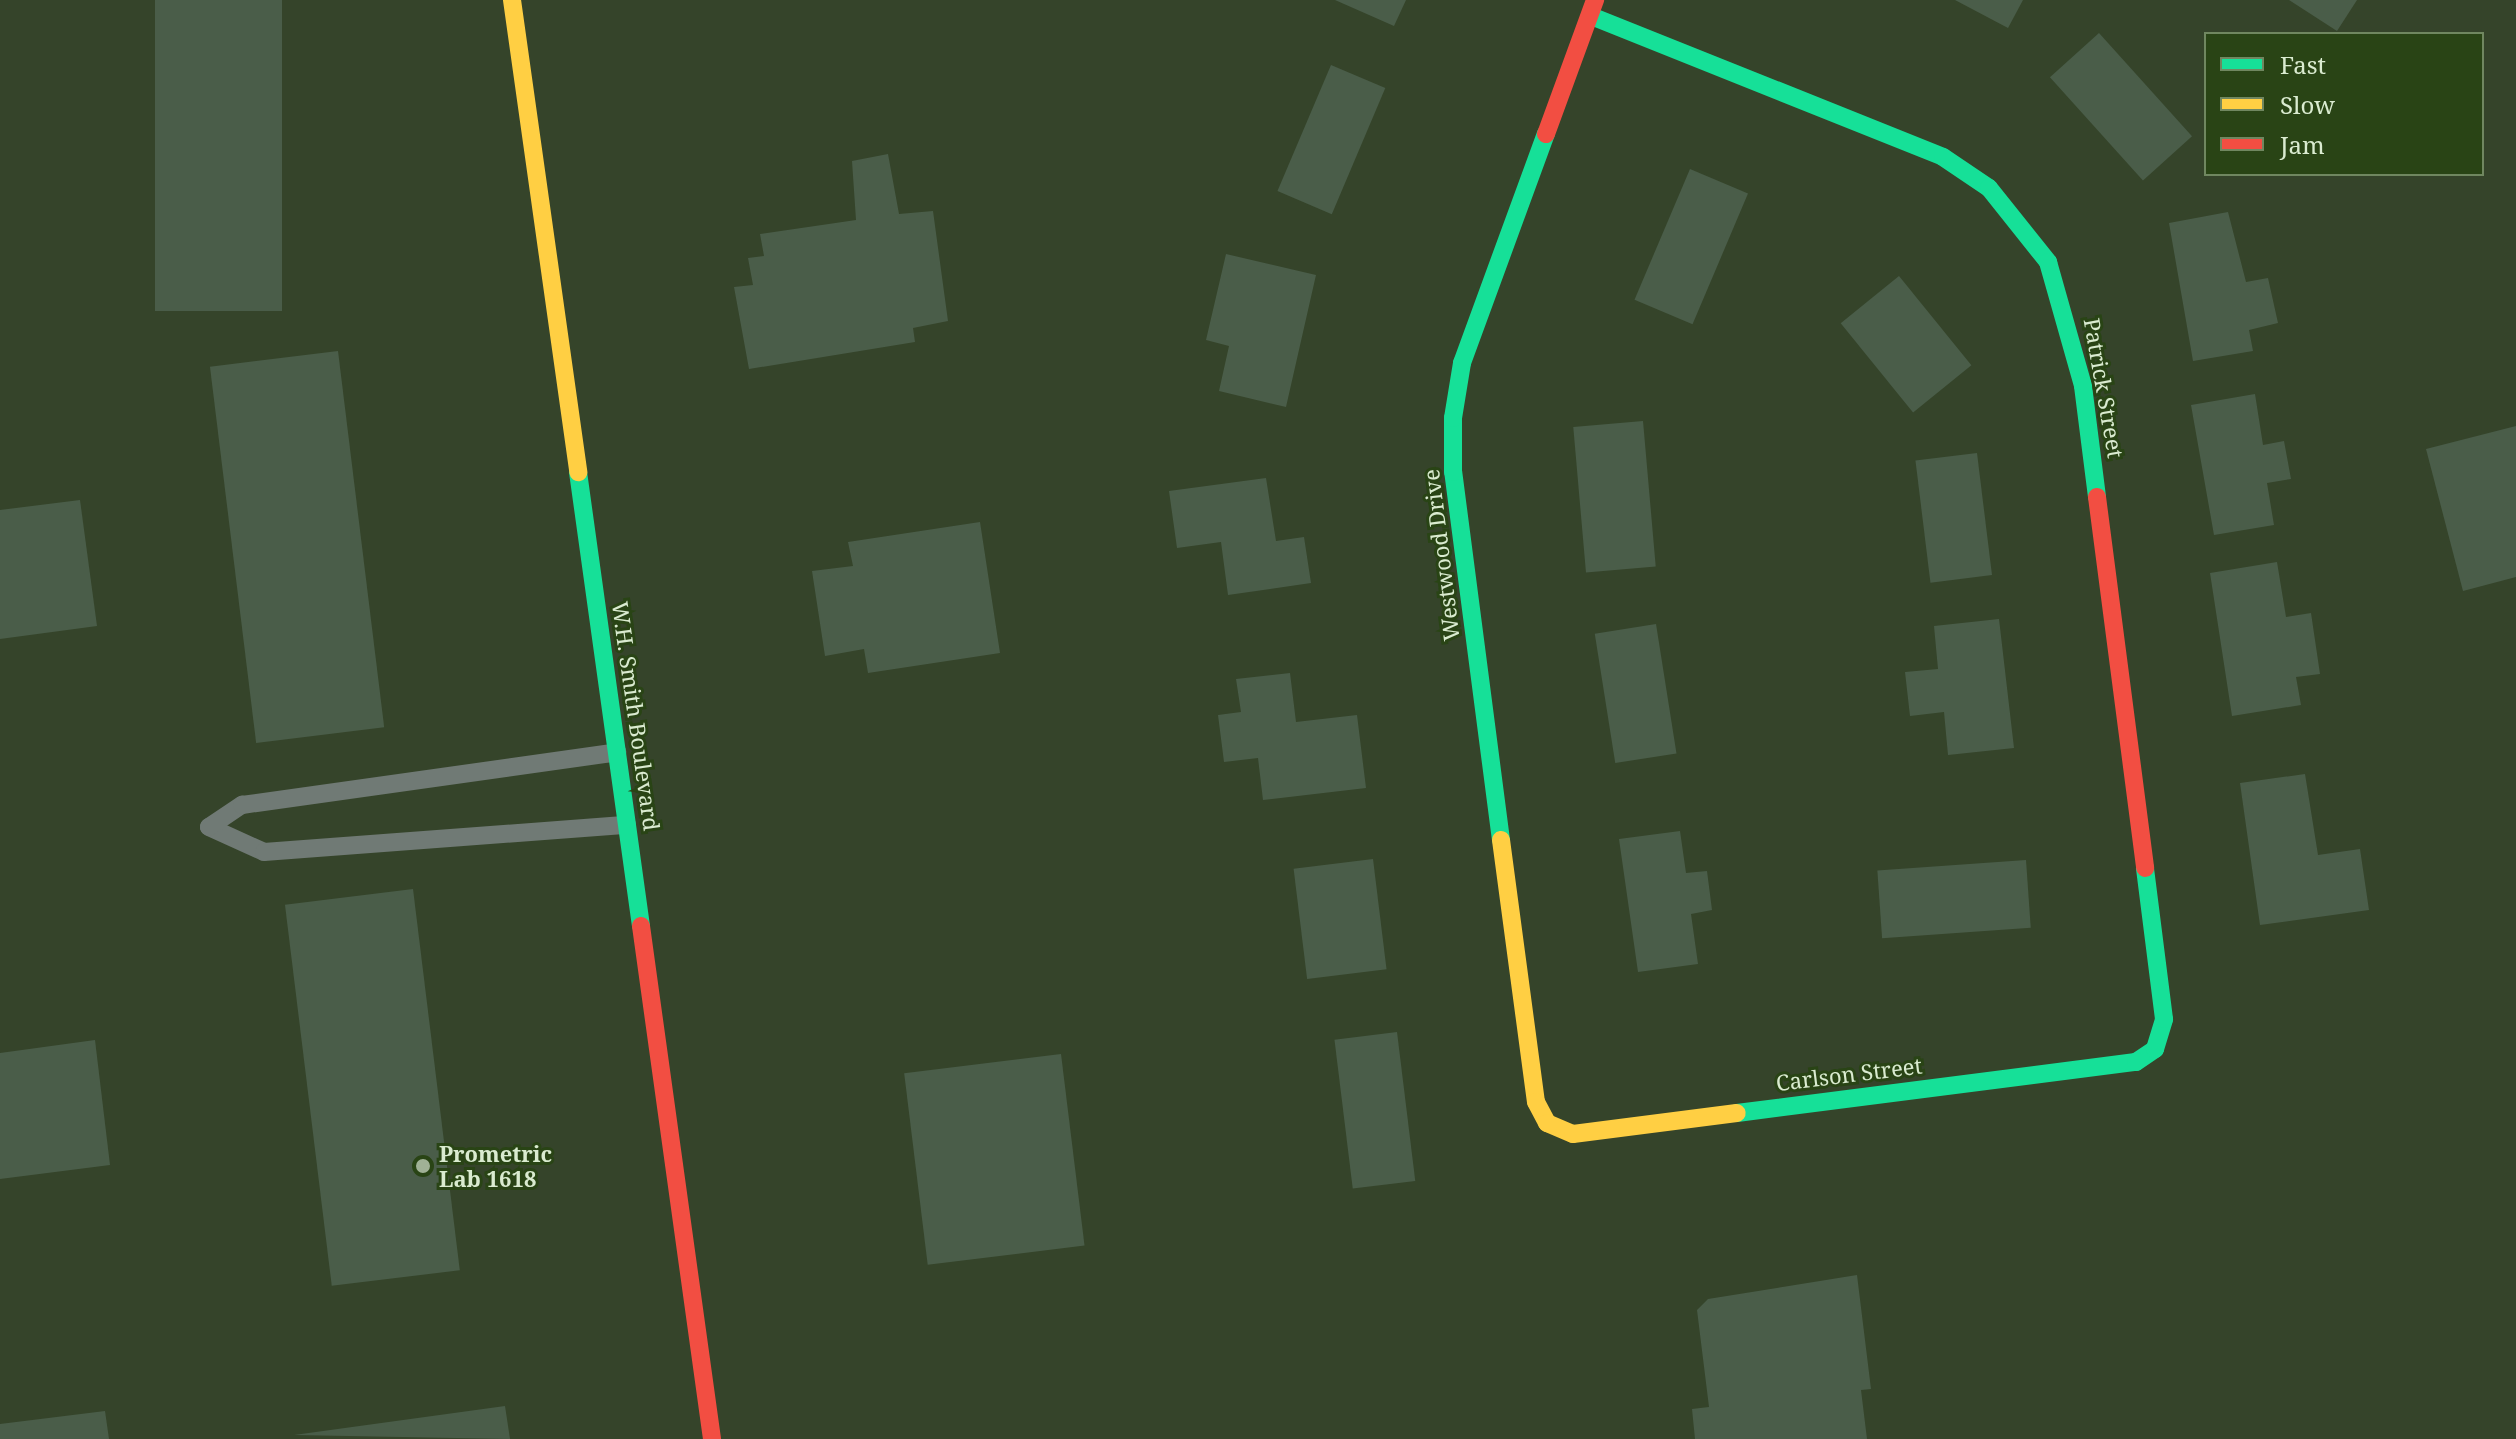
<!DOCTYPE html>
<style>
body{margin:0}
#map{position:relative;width:2516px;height:1439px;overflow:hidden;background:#35442a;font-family:"Noto Serif",serif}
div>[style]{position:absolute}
.building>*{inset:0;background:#4a5d49;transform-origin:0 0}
.lane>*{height:18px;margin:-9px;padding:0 9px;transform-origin:9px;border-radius:9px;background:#707a75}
.fast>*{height:18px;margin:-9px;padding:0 9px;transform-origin:9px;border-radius:9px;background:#16e098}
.slow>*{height:18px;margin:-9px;padding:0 9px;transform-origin:9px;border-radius:9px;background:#ffcf43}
.jam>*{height:18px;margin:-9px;padding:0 9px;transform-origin:9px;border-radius:9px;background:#f24e42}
.dots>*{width:22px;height:22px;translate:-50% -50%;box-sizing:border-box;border:4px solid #294415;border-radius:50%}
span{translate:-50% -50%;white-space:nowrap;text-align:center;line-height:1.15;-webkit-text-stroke:6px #294415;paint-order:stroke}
.street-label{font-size:22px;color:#daebd0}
.poi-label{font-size:22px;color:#daebd0;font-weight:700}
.left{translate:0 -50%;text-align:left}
.legend{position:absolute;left:2204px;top:32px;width:280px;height:144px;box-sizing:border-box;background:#294415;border:2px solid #708760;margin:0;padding:10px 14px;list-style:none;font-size:24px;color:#daebd0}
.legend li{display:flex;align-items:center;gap:16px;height:40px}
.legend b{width:40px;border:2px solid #708760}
</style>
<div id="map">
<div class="building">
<div style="left:155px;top:0;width:127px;height:311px"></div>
<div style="clip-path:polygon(1335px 0,1406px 0,1394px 26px)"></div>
<div style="clip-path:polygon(1955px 0,2023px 0,2008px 28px)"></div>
<div style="clip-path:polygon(2289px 0,2357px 0,2337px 31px)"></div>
<div style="left:2099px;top:33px;width:139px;height:66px;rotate:48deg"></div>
<div style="left:1331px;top:65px;width:59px;height:137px;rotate:23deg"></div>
<div style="clip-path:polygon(888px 154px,899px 214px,933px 211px,948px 321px,913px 328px,915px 342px,749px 369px,734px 287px,753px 285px,748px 258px,764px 256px,760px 234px,856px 220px,852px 161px)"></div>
<div style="left:1690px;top:169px;width:63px;height:142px;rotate:23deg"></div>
<div style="clip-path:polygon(2228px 212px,2246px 282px,2268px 278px,2278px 323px,2249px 330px,2253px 351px,2193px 361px,2169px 223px)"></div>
<div style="clip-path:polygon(1226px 254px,1316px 275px,1286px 407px,1219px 391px,1229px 346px,1206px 340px)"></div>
<div style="left:1899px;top:276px;width:115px;height:75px;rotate:51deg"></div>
<div style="left:338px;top:351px;width:379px;height:129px;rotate:83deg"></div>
<div style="clip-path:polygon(2255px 394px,2263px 445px,2284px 441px,2291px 479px,2267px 483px,2274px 525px,2214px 535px,2191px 405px)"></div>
<div style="left:1643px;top:421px;width:146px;height:70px;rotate:85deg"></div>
<div style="clip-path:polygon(2516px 426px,2516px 577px,2463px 591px,2426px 449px)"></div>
<div style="left:1977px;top:453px;width:123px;height:62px;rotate:83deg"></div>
<div style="clip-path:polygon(1266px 478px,1276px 541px,1304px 537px,1311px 583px,1228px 595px,1221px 542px,1177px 548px,1169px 491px)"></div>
<div style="clip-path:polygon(80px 500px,97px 626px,0 639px,0 510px)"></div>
<div style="clip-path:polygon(980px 522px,1000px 653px,868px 673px,864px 649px,825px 656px,812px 571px,853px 566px,848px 542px)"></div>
<div style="clip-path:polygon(2277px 562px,2286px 617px,2311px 613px,2320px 674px,2296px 677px,2301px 705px,2232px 716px,2210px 573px)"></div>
<div style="clip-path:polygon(1999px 619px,2014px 748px,1948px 755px,1944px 712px,1910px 716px,1905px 672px,1938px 669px,1934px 626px)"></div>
<div style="left:1656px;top:624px;width:131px;height:62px;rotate:81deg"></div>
<div style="clip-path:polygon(1290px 673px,1296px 722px,1357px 715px,1366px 788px,1263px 800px,1258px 758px,1224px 762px,1218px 715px,1241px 712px,1236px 679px)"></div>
<div style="clip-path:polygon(2305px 774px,2318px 855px,2360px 849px,2369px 910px,2260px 925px,2240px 783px)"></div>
<div style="clip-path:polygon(1680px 831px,1686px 873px,1707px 871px,1712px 910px,1691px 914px,1698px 964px,1638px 972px,1619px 839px)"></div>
<div style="left:1373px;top:859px;width:111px;height:80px;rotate:83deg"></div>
<div style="left:2026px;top:860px;width:68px;height:149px;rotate:86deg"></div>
<div style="left:413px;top:889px;width:384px;height:129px;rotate:83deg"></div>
<div style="left:1397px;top:1032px;width:150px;height:63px;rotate:83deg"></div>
<div style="clip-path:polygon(95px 1040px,110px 1165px,0 1179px,0 1053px)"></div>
<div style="left:1061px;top:1054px;width:193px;height:158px;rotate:83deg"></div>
<div style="clip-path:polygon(1857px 1275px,1871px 1389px,1861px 1390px,1867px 1439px,1695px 1439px,1692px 1409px,1709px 1407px,1697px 1310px,1708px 1299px)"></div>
<div style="clip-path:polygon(505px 1406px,510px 1439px,294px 1435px)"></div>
<div style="clip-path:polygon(105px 1411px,109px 1439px,0 1439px,0 1424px)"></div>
</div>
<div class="lane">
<div style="left:209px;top:827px;width:60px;rotate:24.4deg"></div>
<div style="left:264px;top:852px;width:364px;rotate:-4.3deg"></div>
<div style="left:209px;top:827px;width:40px;rotate:-34deg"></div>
<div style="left:242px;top:805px;width:379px;rotate:-8deg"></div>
</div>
<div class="fast">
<div style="left:1591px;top:16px;width:379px;rotate:21.8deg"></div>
<div style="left:1943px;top:157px;width:55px;rotate:34deg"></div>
<div style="left:1989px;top:188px;width:95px;rotate:51.4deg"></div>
<div style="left:2048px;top:262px;width:129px;rotate:74.2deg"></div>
<div style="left:2083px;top:386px;width:112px;rotate:82.8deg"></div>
<div style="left:578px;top:472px;width:458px;rotate:82.1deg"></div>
<div style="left:1501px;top:840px;width:371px;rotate:-97.4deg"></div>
<div style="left:1453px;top:472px;width:54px;rotate:-90deg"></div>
<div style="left:1453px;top:418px;width:56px;rotate:-80.7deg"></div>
<div style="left:1462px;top:363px;width:244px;rotate:-69.9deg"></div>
<div style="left:1737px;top:1113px;width:402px;rotate:-7.3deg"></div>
<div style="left:2136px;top:1062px;width:23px;rotate:-34deg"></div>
<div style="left:2155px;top:1049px;width:31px;rotate:-73deg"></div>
<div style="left:2164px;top:1019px;width:152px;rotate:-97.2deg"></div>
</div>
<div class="slow">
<div style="left:512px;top:0;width:477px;rotate:82deg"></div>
<div style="left:1501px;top:840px;width:264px;rotate:82.4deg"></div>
<div style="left:1536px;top:1102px;width:24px;rotate:62deg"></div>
<div style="left:1547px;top:1123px;width:28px;rotate:23deg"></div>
<div style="left:1573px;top:1134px;width:165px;rotate:-7.3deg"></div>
</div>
<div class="jam">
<div style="left:1546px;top:134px;width:143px;rotate:-69.9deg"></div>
<div style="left:2097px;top:497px;width:374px;rotate:82.6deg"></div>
<div style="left:641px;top:926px;width:518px;rotate:82.12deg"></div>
</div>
<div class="dots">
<div style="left:423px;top:1166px;background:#a0b196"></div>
</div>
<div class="street-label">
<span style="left:2104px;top:388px;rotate:80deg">Patrick Street</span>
<span style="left:1441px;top:555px;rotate:-97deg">Westwood Drive</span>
<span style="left:636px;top:716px;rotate:82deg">W.H. Smith Boulevard</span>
<span style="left:1849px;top:1074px;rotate:-7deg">Carlson Street</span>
</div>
<div class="poi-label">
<span class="left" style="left:439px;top:1166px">Prometric<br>Lab 1618</span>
</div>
<ul class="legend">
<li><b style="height:10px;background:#16e098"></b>Fast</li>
<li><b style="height:10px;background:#ffcf43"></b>Slow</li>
<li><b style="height:10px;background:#f24e42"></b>Jam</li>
</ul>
</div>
